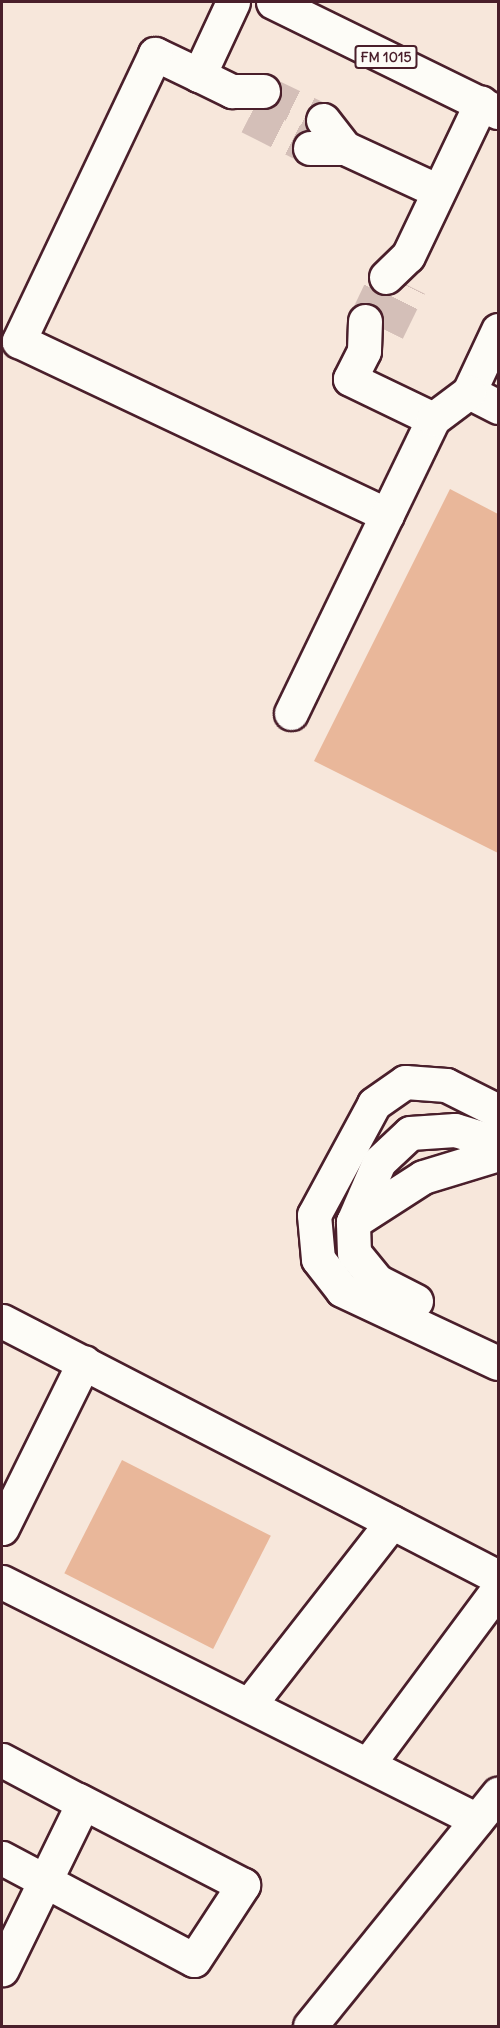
<!DOCTYPE html>
<style>
body{margin:0}
#map{position:relative;width:500px;height:2028px;overflow:hidden;background:#f7e7db;font-family:Delius,sans-serif}
div>[style]{position:absolute}
.building>*{inset:0;background:#e9b79a;transform-origin:0 0}
.minor-tunnel>*{height:33px;margin-top:-16.5px;transform-origin:0;background:repeating-linear-gradient(90deg,#d4bfb8 0 33px,transparent 0 49px)}
.roads{filter:drop-shadow(2px 0 #4a1f2b) drop-shadow(-2px 0 #4a1f2b) drop-shadow(0 2px #4a1f2b) drop-shadow(0 -2px #4a1f2b)}
.minor>*{height:33px;margin:-16.5px;padding:0 16.5px;transform-origin:16.5px;border-radius:16.5px;background:#fdfcf7}
.major>*{height:33px;margin:-16.5px;padding:0 16.5px;transform-origin:16.5px;border-radius:16.5px;background:#fdfcf7}
span{translate:-50% -50%;white-space:nowrap;text-align:center;line-height:1.15;-webkit-text-stroke:4.5px #fdfcf7;paint-order:stroke}
.shield-label span{padding:2px 4px;background:#fdfcf7;border:2px solid;border-radius:4px;-webkit-text-stroke-width:0}
.shield-label{font-size:14px;color:#4a1f2b;font-weight:700}
.frame{position:absolute;inset:0;border:3px solid #4a1f2b;pointer-events:none}
</style>
<div id="map">
<div class="building">
<div style="clip-path:polygon(450px 489px,498px 514px,498px 853px,314px 761px)"></div>
<div style="left:122px;top:1460px;width:167px;height:127px;rotate:27deg"></div>
</div>
<div class="minor-tunnel">
<div style="left:263px;top:91px;width:67px;rotate:25.8deg"></div>
<div style="left:249px;top:117px;width:68px;rotate:26.9deg"></div>
<div style="left:365px;top:321px;width:49px;rotate:-64.5deg"></div>
<div style="left:388px;top:331px;width:50px;rotate:-63.9deg"></div>
</div>
<div class="roads">
<div class="minor">
<div style="left:233px;top:2px;width:81px;rotate:115deg"></div>
<div style="left:199px;top:75px;width:37px;rotate:26deg"></div>
<div style="left:232px;top:91px;width:31px"></div>
<div style="left:199px;top:75px;width:49px;rotate:-154.5deg"></div>
<div style="left:155px;top:54px;width:318px;rotate:115.4deg"></div>
<div style="left:19px;top:341px;width:407px;rotate:25.3deg"></div>
<div style="left:323px;top:120px;width:36px;rotate:52deg"></div>
<div style="left:310px;top:148px;width:35px"></div>
<div style="left:345px;top:148px;width:102px;rotate:24.8deg"></div>
<div style="left:386px;top:277px;width:30px;rotate:-44deg"></div>
<div style="left:408px;top:256px;width:170px;rotate:-64.5deg"></div>
<div style="left:365px;top:321px;width:30px;rotate:92deg"></div>
<div style="left:364px;top:351px;width:31px;rotate:117deg"></div>
<div style="left:350px;top:379px;width:92px;rotate:25.7deg"></div>
<div style="left:498px;top:330px;width:68px;rotate:115.1deg"></div>
<div style="left:469px;top:392px;width:33px;rotate:27deg"></div>
<div style="left:291px;top:713px;width:326px;rotate:-64.2deg"></div>
<div style="left:433px;top:419px;width:45px;rotate:-36.9deg"></div>
<div style="left:498px;top:1111px;width:58px;rotate:-153.4deg"></div>
<div style="left:446px;top:1085px;width:41px;rotate:-175.8deg"></div>
<div style="left:405px;top:1082px;width:38px;rotate:145deg"></div>
<div style="left:374px;top:1104px;width:126px;rotate:118.4deg"></div>
<div style="left:314px;top:1215px;width:44px;rotate:84.8deg"></div>
<div style="left:318px;top:1259px;width:39px;rotate:52deg"></div>
<div style="left:342px;top:1290px;width:172px;rotate:25.1deg"></div>
<div style="left:353px;top:1222px;width:83px;rotate:-32.7deg"></div>
<div style="left:423px;top:1177px;width:78px;rotate:-17deg"></div>
<div style="left:416px;top:1301px;width:44px;rotate:-152.9deg"></div>
<div style="left:377px;top:1281px;width:36px;rotate:-129deg"></div>
<div style="left:354px;top:1253px;width:31px;rotate:-92deg"></div>
<div style="left:353px;top:1222px;width:65px;rotate:-66.6deg"></div>
<div style="left:379px;top:1162px;width:42px;rotate:-43.1deg"></div>
<div style="left:410px;top:1133px;width:45px;rotate:-3.8deg"></div>
<div style="left:455px;top:1130px;width:45px;rotate:16.8deg"></div>
<div style="left:2px;top:1321px;width:558px;rotate:27.3deg"></div>
<div style="left:2px;top:1528px;width:185px;rotate:-63.7deg"></div>
<div style="left:2px;top:1582px;width:531px;rotate:26.61deg"></div>
<div style="left:249px;top:1705px;width:232px;rotate:-52deg"></div>
<div style="left:2px;top:1760px;width:92px;rotate:28deg"></div>
<div style="left:83px;top:1803px;width:185px;rotate:116deg"></div>
<div style="left:368px;top:1764px;width:218px;rotate:-53.4deg"></div>
<div style="left:2px;top:1858px;width:217px;rotate:28deg"></div>
<div style="left:194px;top:1960px;width:90px;rotate:-56.8deg"></div>
<div style="left:243px;top:1885px;width:186px;rotate:-152.7deg"></div>
</div>
<div class="major">
<div style="left:273px;top:2px;width:250px;rotate:26.1deg"></div>
<div style="left:310px;top:2026px;width:299px;rotate:-51deg"></div>
</div>
</div>
<div class="shield-label">
<span style="left:386px;top:57px">FM 1015</span>
</div>
<div class="frame"></div>
</div>
